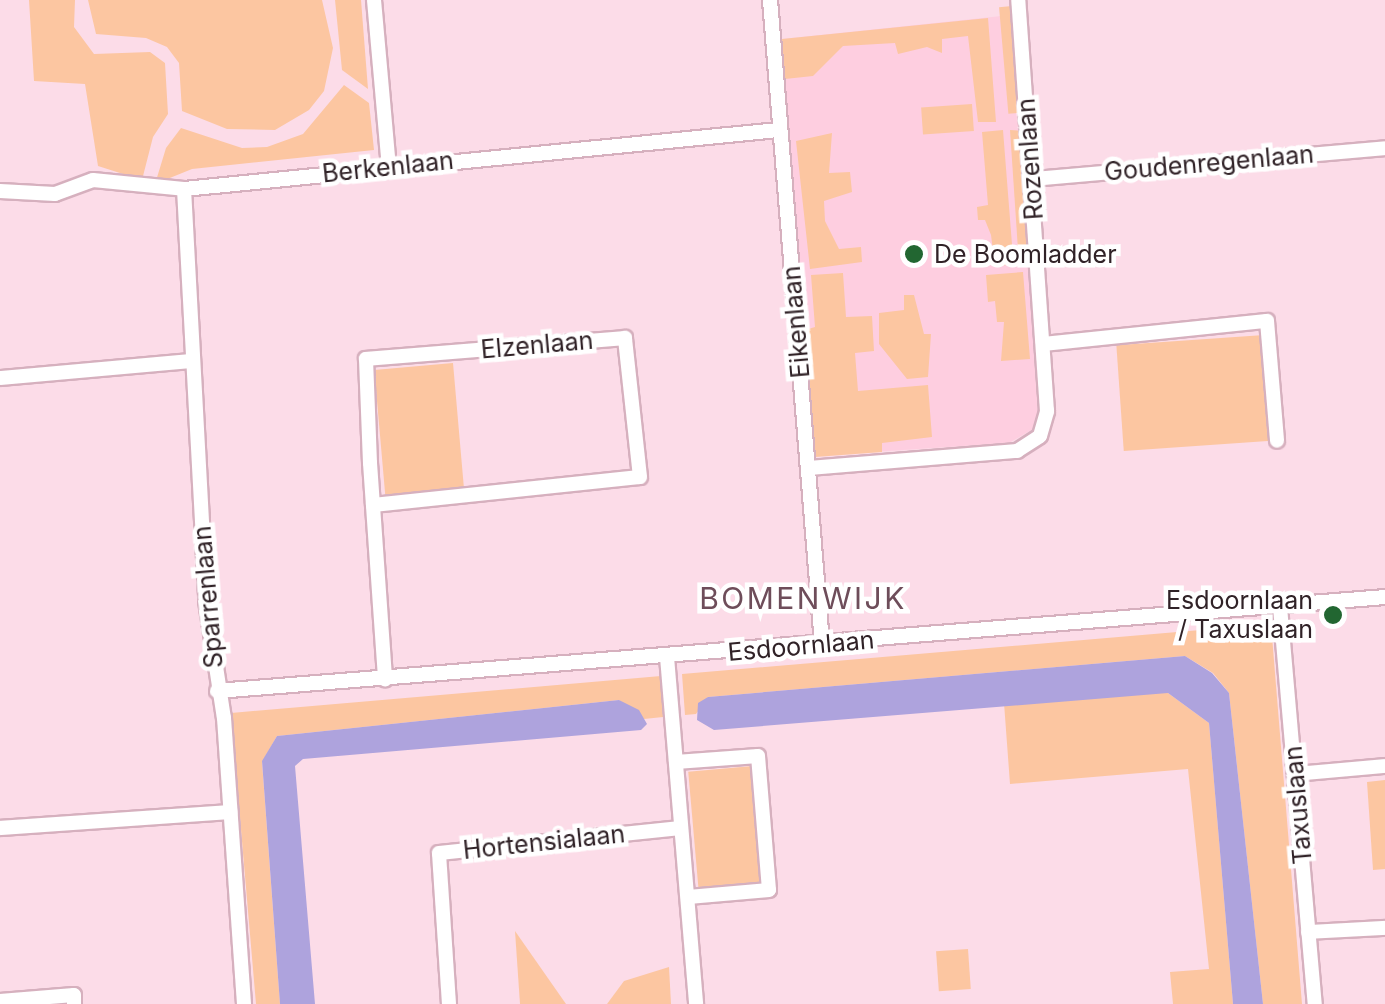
<!DOCTYPE html>
<style>
body{margin:0}
#map{position:relative;width:1385px;height:1004px;overflow:hidden;background:#fcdce8;font-family:Inter,sans-serif}
div>[style]{position:absolute}
.built>*{inset:0;background:#fecee0}
.green>*{inset:0;background:#fcc6a1;transform-origin:0 0}
.water>*{inset:0;background:#aea3dd}
.roads{filter:drop-shadow(2px 0 #d6b0be) drop-shadow(-2px 0 #d6b0be) drop-shadow(0 2px #d6b0be) drop-shadow(0 -2px #d6b0be)}
.street>*{height:14px;margin:-7px;padding:0 7px;transform-origin:7px;border-radius:7px;background:#fff}
.dots>*{width:28px;height:28px;translate:-50% -50%;box-sizing:border-box;border:5px solid #fff;border-radius:50%}
span{translate:-50% -50%;white-space:nowrap;text-align:center;line-height:1.15;-webkit-text-stroke:9px #fff;paint-order:stroke}
.street-label{font-size:25px;color:#302227}
.poi-label{font-size:25px;color:#302227}
.left{translate:0 -50%;text-align:left}
.right{translate:-100% -50%;text-align:right}
.quarter-label{font-size:30px;color:#6e4d5a;letter-spacing:2.5px}
</style>
<div id="map">
<div class="built">
<div style="clip-path:polygon(1011px 15px,1040px 403px,1033px 429px,1009px 443px,812px 456px,782px 39px)"></div>
</div>
<div class="green">
<div style="clip-path:polygon(29px 0,75px 0,74px 27px,94px 54px,150px 52px,165px 63px,168px 114px,153px 137px,142px 180px,98px 166px,85px 84px,34px 81px)"></div>
<div style="clip-path:polygon(88px 0,322px 0,333px 48px,324px 91px,309px 110px,275px 130px,227px 129px,182px 111px,179px 63px,167px 47px,146px 38px,96px 34px)"></div>
<div style="clip-path:polygon(335px 0,361px 0,368px 89px,342px 70px)"></div>
<div style="left:1012px;top:6px;width:107px;height:13px;rotate:85deg"></div>
<div style="clip-path:polygon(988px 18px,996px 122px,978px 122px,968px 36px,942px 39px,942px 53px,927px 47px,898px 54px,895px 43px,843px 46px,813px 76px,785px 79px,782px 39px)"></div>
<div style="clip-path:polygon(344px 85px,369px 103px,374px 150px,192px 169px,155px 184px,166px 148px,181px 128px,242px 148px,267px 147px,303px 134px)"></div>
<div style="left:972px;top:104px;width:27px;height:51px;rotate:86deg"></div>
<div style="clip-path:polygon(1003px 130px,1013px 257px,1021px 257px,1022px 264px,995px 266px,991px 235px,985px 220px,978px 220px,977px 207px,988px 205px,982px 132px)"></div>
<div style="clip-path:polygon(1010px 130px,1025px 131px,1027px 249px,1018px 250px)"></div>
<div style="clip-path:polygon(832px 133px,829px 173px,850px 172px,852px 192px,824px 201px,825px 221px,839px 249px,861px 247px,862px 262px,810px 269px,796px 141px)"></div>
<div style="clip-path:polygon(1023px 272px,1030px 359px,1001px 361px,1004px 322px,997px 322px,995px 301px,988px 302px,986px 275px)"></div>
<div style="clip-path:polygon(843px 273px,846px 317px,872px 316px,874px 351px,855px 353px,858px 391px,928px 385px,932px 437px,882px 443px,882px 452px,815px 457px,805px 330px,815px 327px,811px 275px)"></div>
<div style="clip-path:polygon(904px 295px,914px 295px,924px 334px,931px 334px,928px 377px,907px 379px,879px 344px,879px 313px,904px 310px)"></div>
<div style="left:1264px;top:335px;width:106px;height:148px;rotate:86deg"></div>
<div style="left:453px;top:363px;width:126px;height:79px;rotate:85deg"></div>
<div style="clip-path:polygon(1271px 624px,1302px 1004px,1263px 1004px,1229px 693px,1213px 673px,1185px 656px,708px 697px,696px 714px,685px 715px,682px 674px)"></div>
<div style="clip-path:polygon(661px 676px,663px 717px,644px 719px,619px 700px,277px 736px,262px 762px,280px 1004px,256px 1004px,231px 713px)"></div>
<div style="clip-path:polygon(1140px 691px,1168px 693px,1209px 723px,1233px 1004px,1173px 1004px,1170px 972px,1209px 969px,1188px 769px,1010px 784px,1004px 703px)"></div>
<div style="left:753px;top:766px;width:116px;height:65px;rotate:85deg"></div>
<div style="clip-path:polygon(1385px 780px,1385px 869px,1373px 870px,1367px 782px)"></div>
<div style="clip-path:polygon(515px 931px,566px 1004px,520px 1004px)"></div>
<div style="left:968px;top:949px;width:40px;height:32px;rotate:86deg"></div>
<div style="clip-path:polygon(669px 967px,671px 1004px,607px 1004px,624px 981px)"></div>
</div>
<div class="water">
<div style="clip-path:polygon(1185px 656px,1212px 673px,1229px 693px,1263px 1004px,1233px 1004px,1209px 723px,1168px 693px,714px 730px,697px 720px,698px 703px,708px 697px)"></div>
<div style="clip-path:polygon(619px 700px,639px 710px,647px 724px,641px 730px,303px 759px,295px 766px,315px 1004px,280px 1004px,262px 761px,277px 736px)"></div>
</div>
<div class="roads">
<div class="street">
<div style="left:374px;top:0;width:168px;rotate:84.9deg"></div>
<div style="left:770px;top:0;width:645px;rotate:85.38deg"></div>
<div style="left:1033px;top:179px;width:353px;rotate:-5deg"></div>
<div style="left:184px;top:189px;width:413px;rotate:86.9deg"></div>
<div style="left:206px;top:601px;width:118px;rotate:81.3deg"></div>
<div style="left:224px;top:718px;width:287px;rotate:86deg"></div>
<div style="left:0;top:191px;width:55px;rotate:3.1deg"></div>
<div style="left:55px;top:194px;width:40px;rotate:-20.2deg"></div>
<div style="left:93px;top:180px;width:91px;rotate:5.6deg"></div>
<div style="left:184px;top:189px;width:597px;rotate:-5.67deg"></div>
<div style="left:1043px;top:344px;width:225px;rotate:-5.9deg"></div>
<div style="left:1267px;top:321px;width:120px;rotate:85.2deg"></div>
<div style="left:0;top:378px;width:193px;rotate:-5.1deg"></div>
<div style="left:809px;top:468px;width:209px;rotate:-4.7deg"></div>
<div style="left:1017px;top:451px;width:27px;rotate:-33deg"></div>
<div style="left:1040px;top:436px;width:26px;rotate:-74deg"></div>
<div style="left:1047px;top:411px;width:412px;rotate:-94deg"></div>
<div style="left:373px;top:505px;width:268px;rotate:-6deg"></div>
<div style="left:640px;top:477px;width:140px;rotate:-96.2deg"></div>
<div style="left:625px;top:338px;width:260px;rotate:175.4deg"></div>
<div style="left:366px;top:359px;width:104px;rotate:87.8deg"></div>
<div style="left:370px;top:463px;width:217px;rotate:86deg"></div>
<div style="left:1280px;top:607px;width:399px;rotate:85deg"></div>
<div style="left:667px;top:657px;width:348px;rotate:85.2deg"></div>
<div style="left:217px;top:691px;width:1172px;rotate:-4.6deg"></div>
<div style="left:676px;top:762px;width:82px;rotate:-4.2deg"></div>
<div style="left:758px;top:756px;width:134px;rotate:85.3deg"></div>
<div style="left:769px;top:890px;width:81px;rotate:175.1deg"></div>
<div style="left:1295px;top:774px;width:90px;rotate:-5.1deg"></div>
<div style="left:0;top:828px;width:231px;rotate:-4deg"></div>
<div style="left:1308px;top:932px;width:77px;rotate:-3deg"></div>
<div style="left:0;top:1001px;width:74px;rotate:-4.6deg"></div>
<div style="left:74px;top:995px;width:9px;rotate:90deg"></div>
<div style="left:449px;top:1004px;width:151px;rotate:-93.8deg"></div>
<div style="left:439px;top:853px;width:243px;rotate:-5.9deg"></div>
</div>
</div>
<div class="dots">
<div style="left:914px;top:254px;background:#226631"></div>
<div style="left:1333px;top:615px;background:#226631"></div>
</div>
<div class="street-label">
<span style="left:1030px;top:159px;rotate:-94deg">Rozenlaan</span>
<span style="left:1209px;top:163px;rotate:-5deg">Goudenregenlaan</span>
<span style="left:388px;top:167px;rotate:-6deg">Berkenlaan</span>
<span style="left:796px;top:322px;rotate:-95deg">Eikenlaan</span>
<span style="left:537px;top:345px;rotate:-5deg">Elzenlaan</span>
<span style="left:208px;top:597px;rotate:-95deg">Sparrenlaan</span>
<span style="left:801px;top:646px;rotate:-5deg">Esdoornlaan</span>
<span style="left:1298px;top:805px;rotate:-95deg">Taxuslaan</span>
<span style="left:544px;top:842px;rotate:-6deg">Hortensialaan</span>
</div>
<div class="poi-label">
<span class="left" style="left:934px;top:254px">De Boomladder</span>
<span class="right" style="left:1313px;top:615px">Esdoornlaan<br>/ Taxuslaan</span>
</div>
<div class="quarter-label">
<span style="left:803px;top:598px">BOMENWIJK</span>
</div>
</div>
